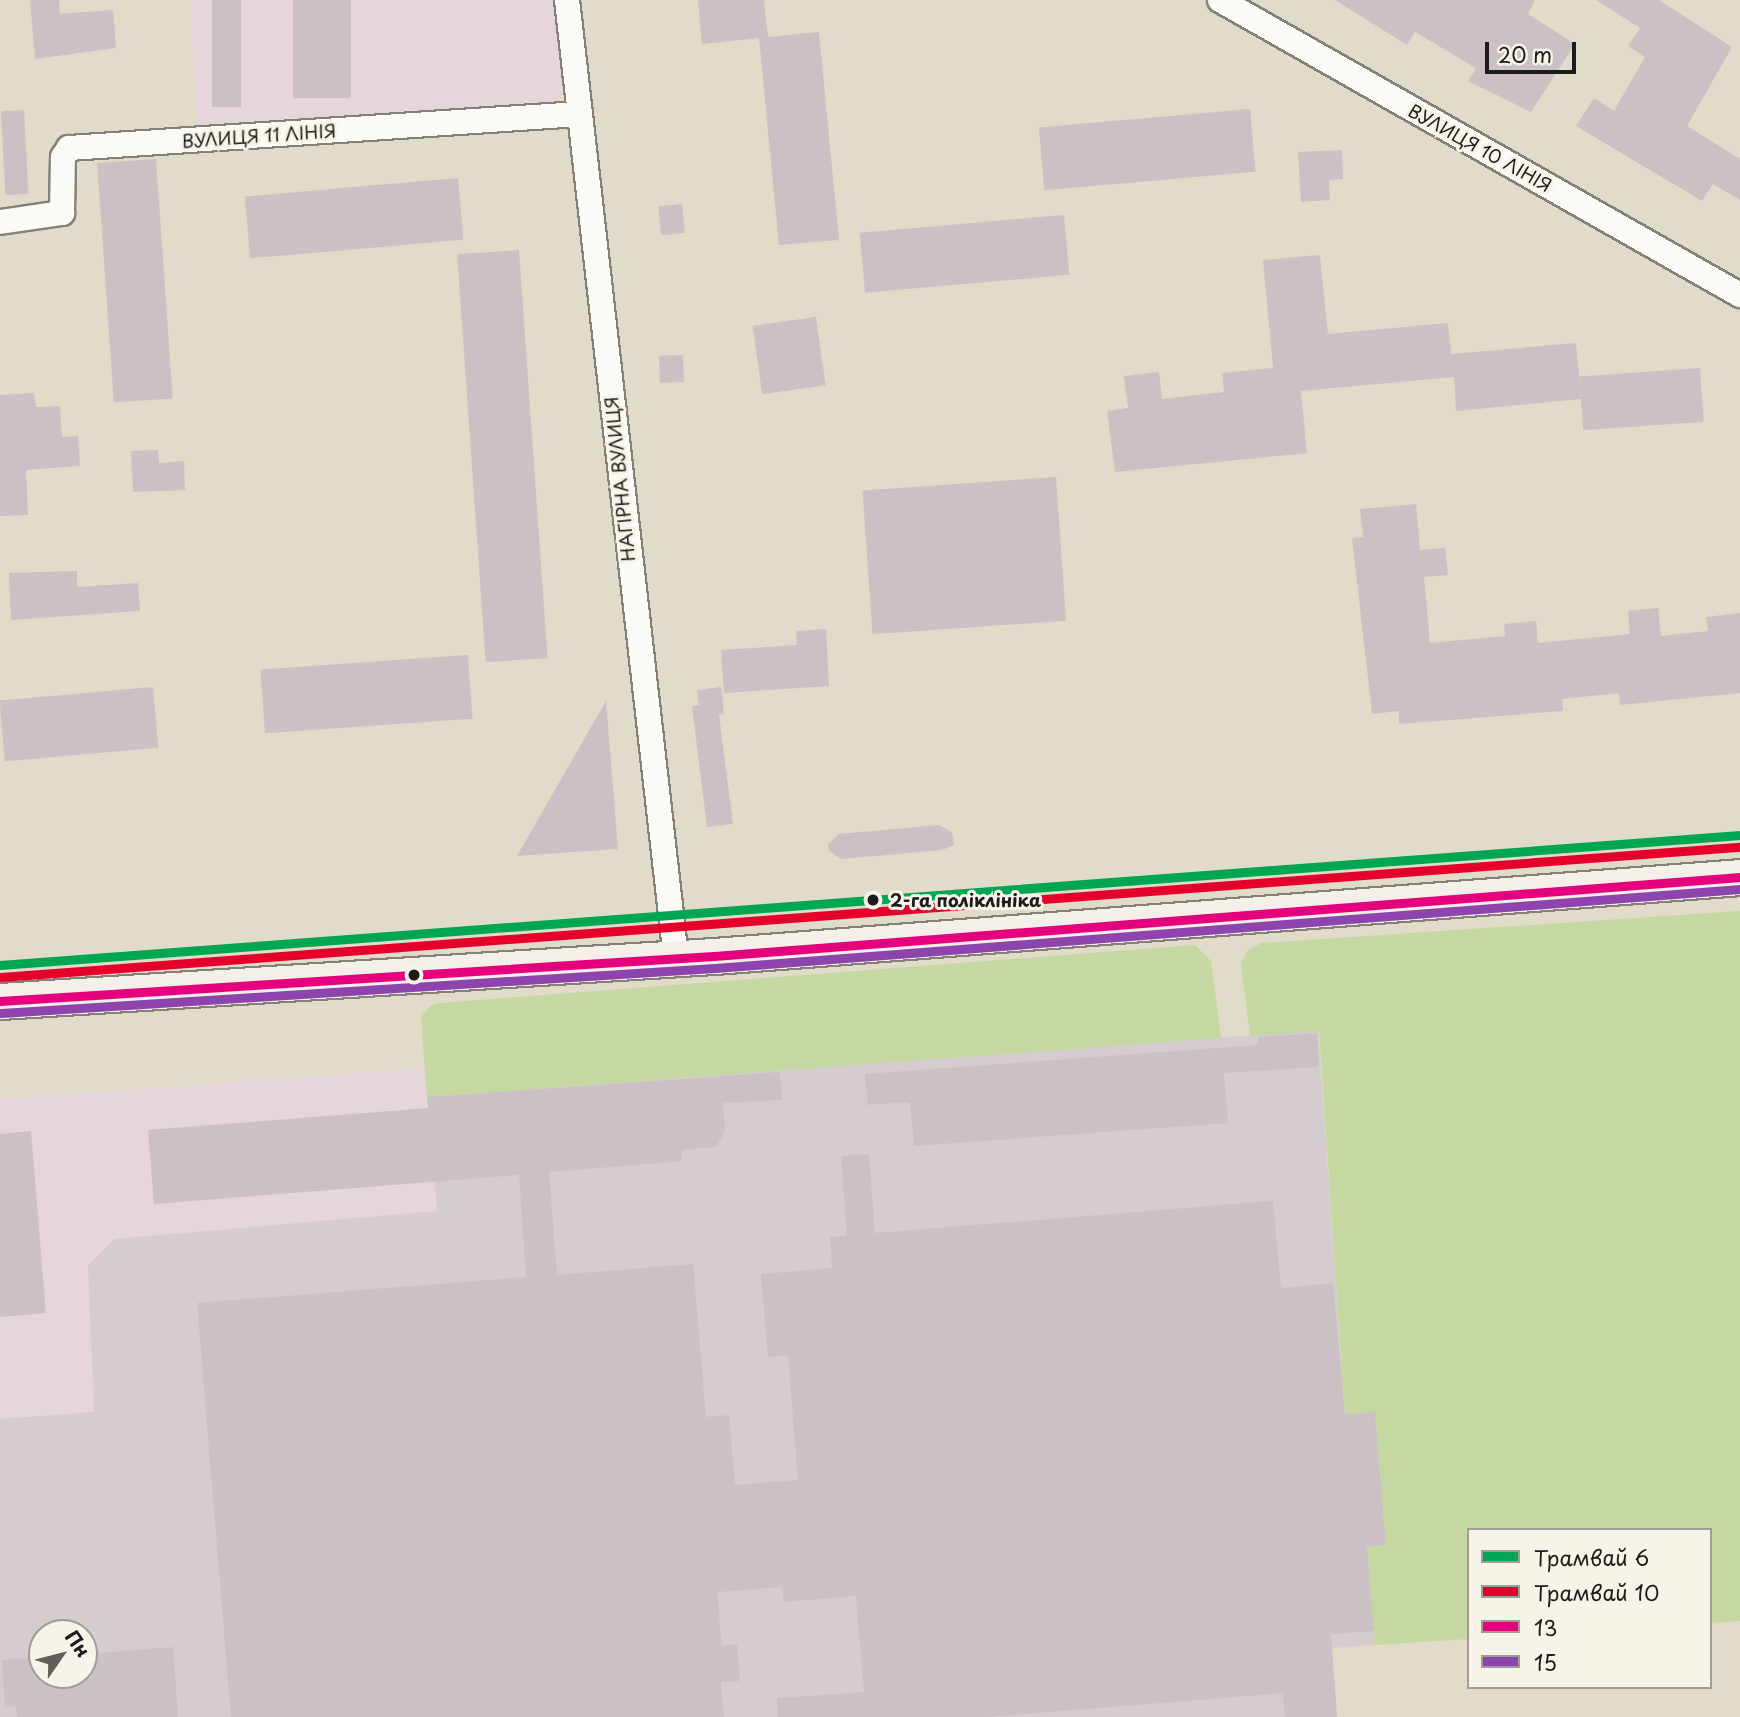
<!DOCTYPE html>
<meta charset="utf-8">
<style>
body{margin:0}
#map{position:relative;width:1740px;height:1717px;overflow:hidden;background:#e1dbc9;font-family:"Playpen Sans",sans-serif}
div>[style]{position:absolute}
.built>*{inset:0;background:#e6d6dc}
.industrial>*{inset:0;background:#d5ccd0}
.green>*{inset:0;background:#c6d8a1}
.building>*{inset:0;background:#cbc1c4;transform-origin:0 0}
.roads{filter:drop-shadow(2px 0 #858178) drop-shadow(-2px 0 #858178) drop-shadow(0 2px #858178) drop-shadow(0 -2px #858178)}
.street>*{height:24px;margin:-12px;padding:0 12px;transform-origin:12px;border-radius:12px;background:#fafaf7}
.secondary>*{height:35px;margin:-17.5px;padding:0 17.5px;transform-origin:17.5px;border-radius:17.5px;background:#f4f0e9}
.bus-1>*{height:9px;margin:-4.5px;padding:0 4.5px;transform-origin:4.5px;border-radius:4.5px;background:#e5007d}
.bus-2>*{height:9px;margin:-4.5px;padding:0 4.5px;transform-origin:4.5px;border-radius:4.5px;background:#8e44ad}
.tram-1>*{height:9px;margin:-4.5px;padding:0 4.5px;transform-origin:4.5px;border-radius:4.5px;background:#00a651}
.tram-2>*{height:9px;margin:-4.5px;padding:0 4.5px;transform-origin:4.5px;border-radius:4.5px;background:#e4002b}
.dots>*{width:19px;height:19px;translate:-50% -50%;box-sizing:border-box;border:4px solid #f7f3e8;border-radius:50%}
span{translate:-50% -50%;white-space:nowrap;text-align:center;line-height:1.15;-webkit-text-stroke:6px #f7f3e8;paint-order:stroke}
.street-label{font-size:18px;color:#1c1c1c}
.stop-label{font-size:18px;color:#1c1c1c;font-weight:700}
.left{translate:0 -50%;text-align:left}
.legend{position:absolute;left:1467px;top:1528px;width:245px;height:161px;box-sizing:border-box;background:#f7f3e8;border:2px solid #9f9d96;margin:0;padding:9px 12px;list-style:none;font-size:21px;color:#1c1c1c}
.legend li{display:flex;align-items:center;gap:14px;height:35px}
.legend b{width:35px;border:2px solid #9f9d96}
.north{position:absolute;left:28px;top:1619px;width:70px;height:70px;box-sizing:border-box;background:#f7f3e8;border:2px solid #9f9d96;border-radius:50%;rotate:55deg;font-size:19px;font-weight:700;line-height:28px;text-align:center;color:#1c1c1c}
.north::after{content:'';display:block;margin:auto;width:24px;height:32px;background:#615f59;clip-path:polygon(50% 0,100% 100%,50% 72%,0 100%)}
.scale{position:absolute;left:1485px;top:42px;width:91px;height:32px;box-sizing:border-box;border:4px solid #1c1c1c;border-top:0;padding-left:9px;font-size:21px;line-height:24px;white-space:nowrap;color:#1c1c1c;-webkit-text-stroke:5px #f7f3e8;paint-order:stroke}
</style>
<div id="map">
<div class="built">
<div style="clip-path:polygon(190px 0,555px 0,564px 92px,551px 104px,197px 124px)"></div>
<div style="clip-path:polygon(425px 1068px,437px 1211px,114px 1239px,88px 1265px,94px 1412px,0 1419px,0 1099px)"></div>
</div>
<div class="industrial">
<div style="clip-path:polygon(evenodd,1318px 1030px,1345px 1413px,1375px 1412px,1386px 1545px,1367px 1547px,1375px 1645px,1332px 1648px,1337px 1717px,0 1717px,0 1419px,94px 1412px,88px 1265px,114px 1239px,437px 1211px,427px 1097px,1318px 1030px,42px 1633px,84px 1633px,84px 1675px,42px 1675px,42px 1633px)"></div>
</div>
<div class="green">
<div style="clip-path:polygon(1740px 911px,1740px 1621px,1710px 1623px,1710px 1530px,1469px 1530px,1469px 1639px,1375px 1645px,1367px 1547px,1386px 1545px,1375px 1412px,1345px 1414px,1319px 1031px,1250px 1036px,1241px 963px,1247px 951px,1261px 943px)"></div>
<div style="clip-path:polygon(1195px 945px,1211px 961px,1221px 1038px,427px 1097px,421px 1017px,431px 1005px,440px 1003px)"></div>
</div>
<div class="building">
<div style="clip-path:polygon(30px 0,59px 0,60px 14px,113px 10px,116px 48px,35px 59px)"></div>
<div style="left:212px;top:0;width:29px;height:107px"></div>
<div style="left:293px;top:0;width:58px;height:98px"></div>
<div style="clip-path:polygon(698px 0,764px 0,768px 37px,819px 32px,839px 240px,779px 245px,759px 38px,702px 44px)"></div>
<div style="clip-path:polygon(1335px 0,1535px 0,1528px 14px,1575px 44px,1531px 112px,1468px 81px,1476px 68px,1415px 32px,1407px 45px)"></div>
<div style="clip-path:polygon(1596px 0,1659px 0,1732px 47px,1687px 126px,1740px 159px,1740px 200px,1713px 184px,1702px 201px,1576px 126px,1594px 98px,1614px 111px,1645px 57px,1628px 46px,1640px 28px)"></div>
<div style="left:1250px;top:109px;width:63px;height:212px;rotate:85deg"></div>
<div style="left:24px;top:110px;width:84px;height:23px;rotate:87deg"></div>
<div style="clip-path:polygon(1342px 150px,1343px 179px,1329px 180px,1330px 200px,1301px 202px,1298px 152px)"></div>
<div style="left:156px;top:159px;width:240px;height:59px;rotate:86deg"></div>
<div style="left:458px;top:178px;width:62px;height:214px;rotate:85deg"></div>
<div style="left:682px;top:204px;width:29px;height:24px;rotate:84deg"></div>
<div style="left:1064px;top:215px;width:60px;height:205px;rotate:85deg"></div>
<div style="left:519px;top:250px;width:409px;height:62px;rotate:86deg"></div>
<div style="clip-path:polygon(1320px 255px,1328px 334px,1448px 323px,1451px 354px,1576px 343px,1581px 399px,1456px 411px,1454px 377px,1301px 391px,1307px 453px,1115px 472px,1107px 411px,1128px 408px,1124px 376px,1159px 372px,1162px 399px,1224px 392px,1222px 373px,1273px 368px,1263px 260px)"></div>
<div style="left:816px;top:317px;width:69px;height:64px;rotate:82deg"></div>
<div style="left:683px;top:355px;width:27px;height:24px;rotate:88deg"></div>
<div style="left:1700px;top:368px;width:54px;height:121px;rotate:86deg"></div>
<div style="clip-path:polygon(34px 393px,36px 407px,60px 406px,62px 437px,78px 436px,80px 466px,26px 470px,28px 515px,0 516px,0 395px)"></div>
<div style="clip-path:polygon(158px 450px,159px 463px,184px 461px,185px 490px,133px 492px,131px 451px)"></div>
<div style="left:1056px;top:477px;width:144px;height:194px;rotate:86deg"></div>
<div style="clip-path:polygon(1416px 504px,1420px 550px,1445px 548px,1448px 575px,1424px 577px,1430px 643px,1505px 636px,1504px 624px,1536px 621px,1538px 643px,1630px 634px,1628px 611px,1658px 608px,1661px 636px,1708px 631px,1706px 617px,1740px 613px,1740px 693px,1620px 705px,1619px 693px,1562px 699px,1563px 711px,1399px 724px,1399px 711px,1372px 714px,1352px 538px,1363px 537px,1360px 509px)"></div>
<div style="clip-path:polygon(77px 571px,77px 587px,138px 583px,140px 611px,11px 620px,9px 573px)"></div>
<div style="clip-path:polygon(826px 629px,829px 686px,724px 693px,721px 650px,797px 645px,796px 631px)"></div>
<div style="left:468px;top:655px;width:64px;height:208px;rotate:86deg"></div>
<div style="left:153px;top:687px;width:61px;height:154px;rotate:85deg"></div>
<div style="clip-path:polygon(721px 687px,724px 714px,719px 715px,733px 824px,707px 827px,692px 706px,699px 705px,697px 690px)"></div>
<div style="clip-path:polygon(606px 701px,618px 849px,517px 856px)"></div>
<div style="clip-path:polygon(939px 825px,952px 832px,954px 845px,942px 850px,841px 859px,829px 851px,828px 844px,839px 834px)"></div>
<div style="clip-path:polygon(1317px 1033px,1319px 1067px,1224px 1073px,1228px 1123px,914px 1146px,910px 1102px,868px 1105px,865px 1074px,1258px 1045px,1258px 1037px)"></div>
<div style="clip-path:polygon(780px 1072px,782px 1100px,723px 1103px,725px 1132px,716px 1147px,681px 1150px,682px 1161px,549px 1172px,557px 1275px,693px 1264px,706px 1417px,729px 1415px,735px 1485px,798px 1480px,788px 1355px,768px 1357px,761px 1274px,832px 1268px,830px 1237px,847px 1236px,841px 1156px,869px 1154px,875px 1233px,1273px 1201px,1281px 1288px,1333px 1283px,1345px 1414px,1375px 1412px,1386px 1545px,1367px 1547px,1374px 1631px,1331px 1634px,1337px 1717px,1285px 1717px,1283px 1693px,987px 1717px,778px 1717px,777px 1698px,864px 1692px,856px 1596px,784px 1602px,782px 1587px,717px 1592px,722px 1646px,737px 1644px,740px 1681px,721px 1682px,724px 1717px,231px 1717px,197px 1303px,526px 1277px,519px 1175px,154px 1204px,148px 1130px,428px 1108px,427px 1097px)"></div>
<div style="clip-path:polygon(31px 1131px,46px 1313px,0 1317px,0 1134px)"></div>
<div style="clip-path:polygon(173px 1647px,178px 1717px,17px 1717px,16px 1706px,5px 1707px,2px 1660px,42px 1657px,42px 1675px,84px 1675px,84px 1654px)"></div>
</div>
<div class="roads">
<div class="street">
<div style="left:567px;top:0;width:964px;rotate:83.51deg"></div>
<div style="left:1220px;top:0;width:598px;rotate:29.57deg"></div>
<div style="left:0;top:222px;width:63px;rotate:-8.3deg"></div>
<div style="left:62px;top:213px;width:56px;rotate:-89deg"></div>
<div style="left:63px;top:157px;width:11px;rotate:-56deg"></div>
<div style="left:69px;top:148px;width:511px;rotate:-3.81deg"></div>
</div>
<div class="secondary">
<div style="left:0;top:1001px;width:715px;rotate:-3.61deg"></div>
<div style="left:714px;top:956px;width:1029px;rotate:-4.4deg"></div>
</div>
</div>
<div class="bus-1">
<div style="left:0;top:1001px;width:715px;rotate:-3.61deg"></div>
<div style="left:714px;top:956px;width:1029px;rotate:-4.4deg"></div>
</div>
<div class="bus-2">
<div style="left:1px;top:1013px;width:715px;rotate:-3.61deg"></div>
<div style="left:715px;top:968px;width:1028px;rotate:-4.41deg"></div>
</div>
<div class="tram-1">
<div style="left:0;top:965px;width:1745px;rotate:-4.27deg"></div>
</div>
<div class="tram-2">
<div style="left:1px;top:977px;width:1744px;rotate:-4.28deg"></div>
</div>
<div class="dots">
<div style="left:873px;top:900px;background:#1c1c1c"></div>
<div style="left:414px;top:975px;background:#1c1c1c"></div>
</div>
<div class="street-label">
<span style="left:259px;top:136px;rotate:-4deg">ВУЛИЦЯ 11 ЛІНІЯ</span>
<span style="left:1480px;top:148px;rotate:29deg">ВУЛИЦЯ 10 ЛІНІЯ</span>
<span style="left:620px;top:479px;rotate:-96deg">НАГІРНА ВУЛИЦЯ</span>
</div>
<div class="stop-label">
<span class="left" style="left:890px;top:900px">2-га поліклініка</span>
</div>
<ul class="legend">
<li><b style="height:9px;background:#00a651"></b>Трамвай 6</li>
<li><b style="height:9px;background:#e4002b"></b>Трамвай 10</li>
<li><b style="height:9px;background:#e5007d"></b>13</li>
<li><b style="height:9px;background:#8e44ad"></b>15</li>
</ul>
<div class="north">Пн</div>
<div class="scale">20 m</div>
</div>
